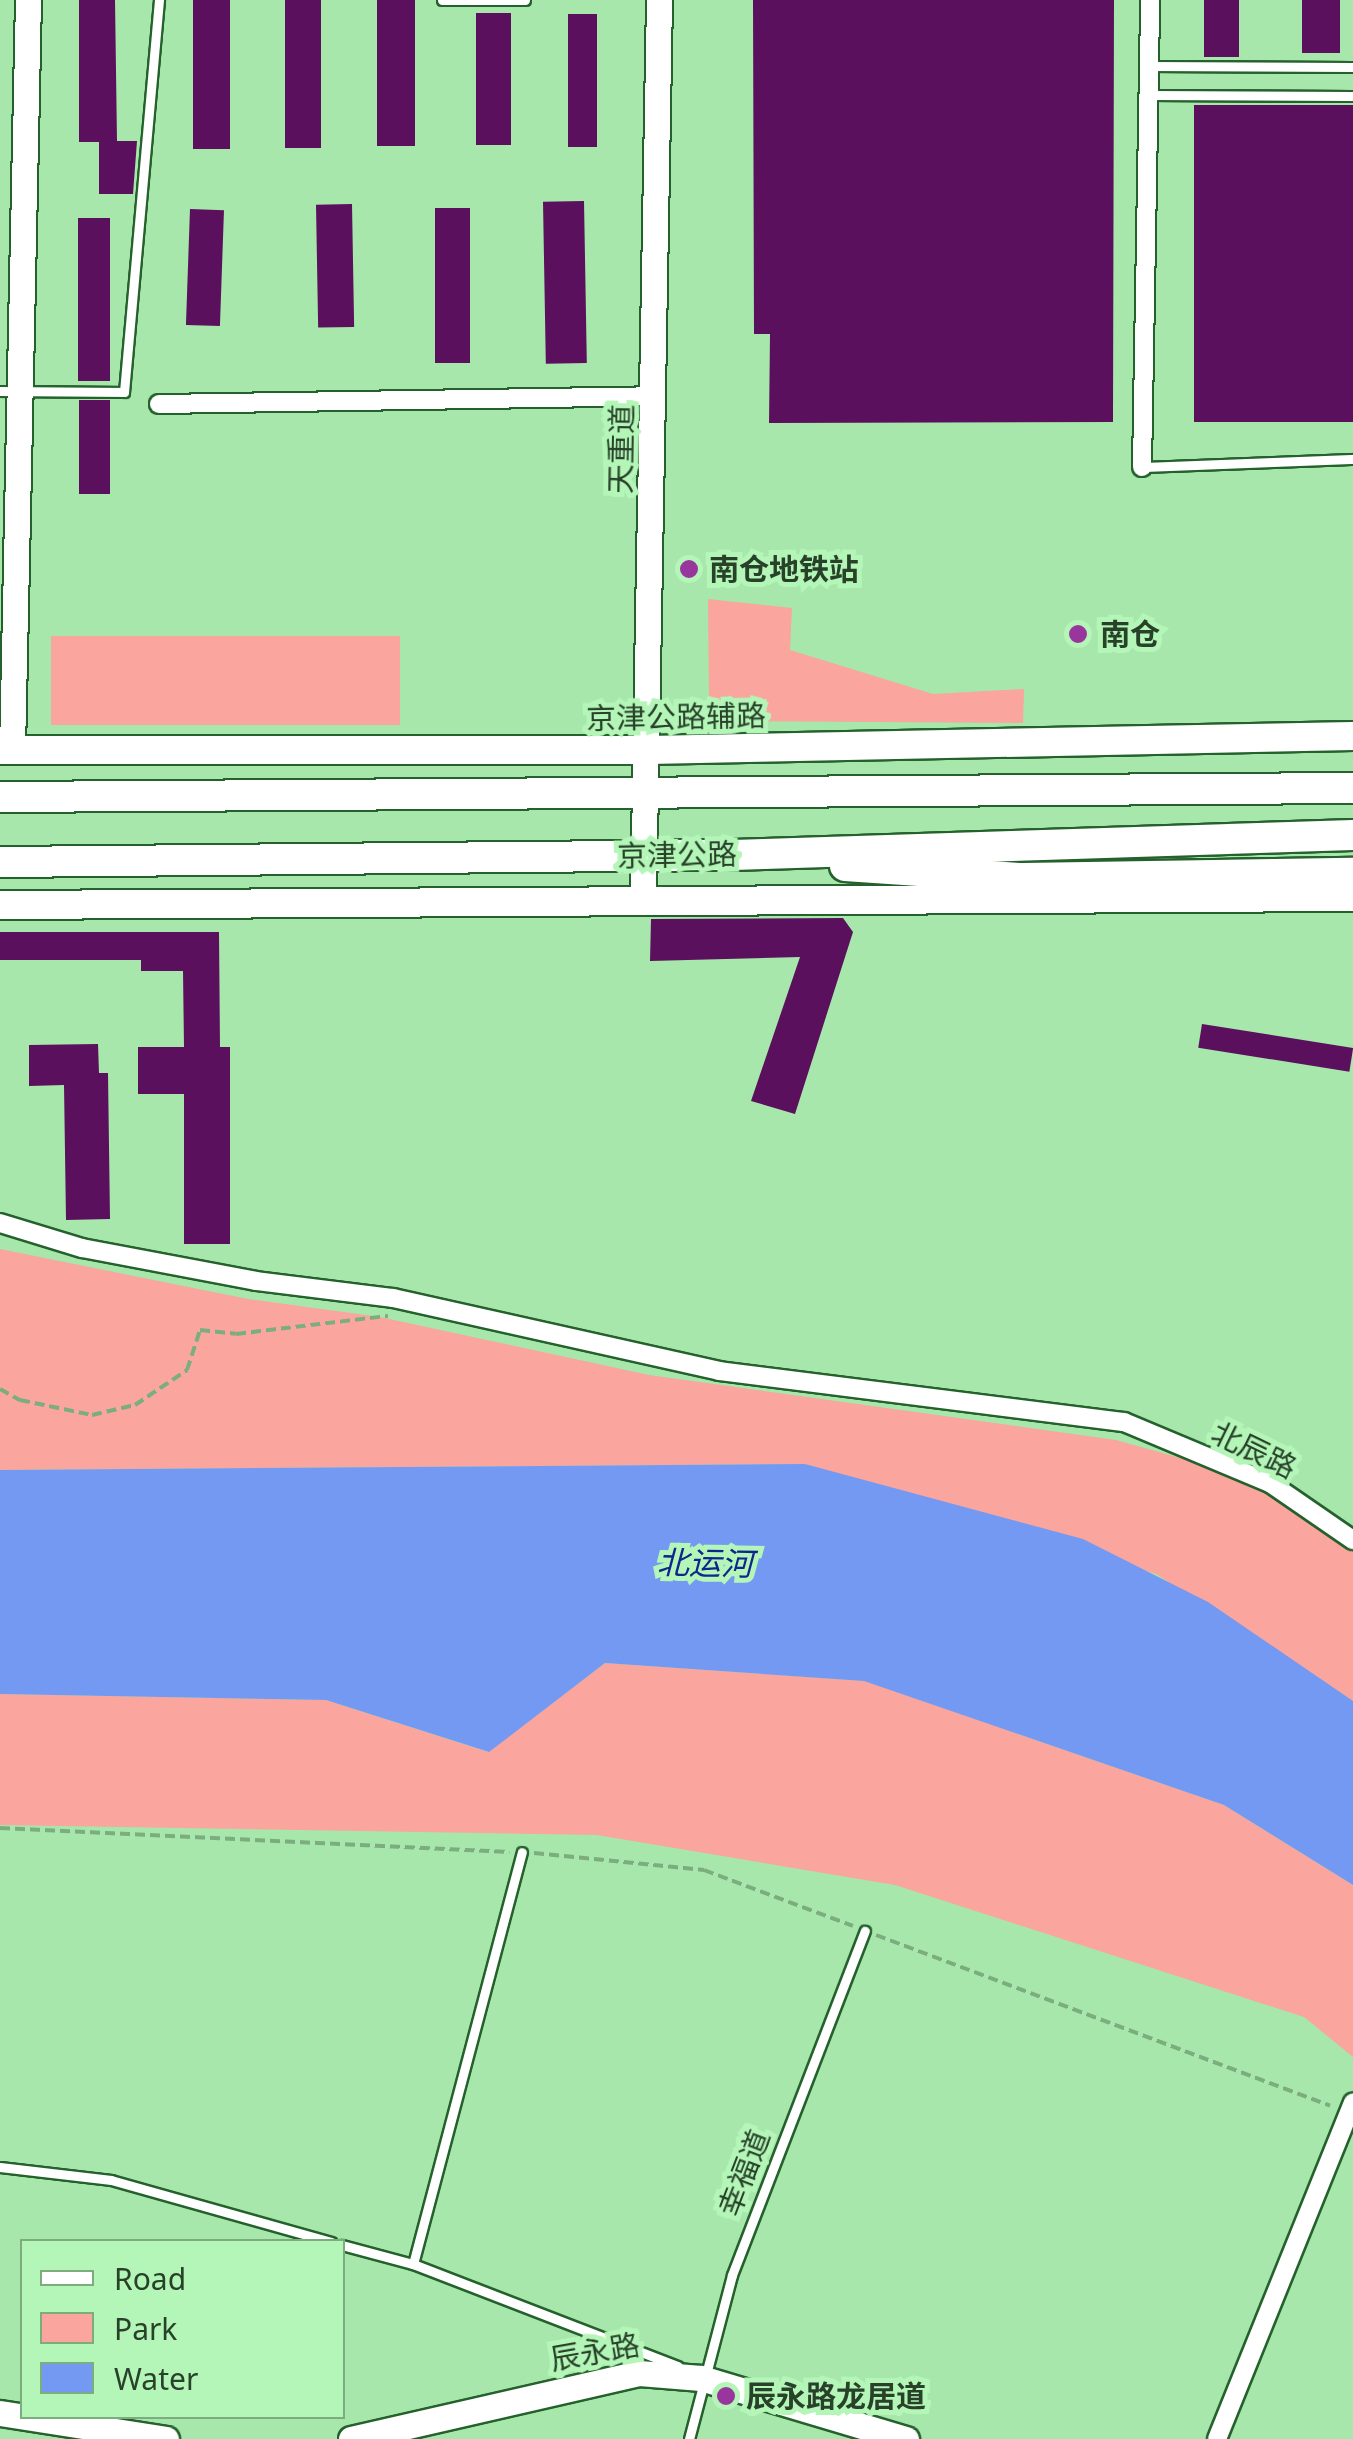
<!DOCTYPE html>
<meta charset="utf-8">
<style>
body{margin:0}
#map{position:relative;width:1353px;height:2439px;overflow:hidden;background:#a7e7ab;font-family:"Noto Sans","Noto Sans SC",sans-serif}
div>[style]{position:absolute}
.green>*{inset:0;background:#faa59d;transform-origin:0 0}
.water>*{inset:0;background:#7499f3}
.building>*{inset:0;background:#5a105d;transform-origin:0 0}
.path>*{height:4px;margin-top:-2px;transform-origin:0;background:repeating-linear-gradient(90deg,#7bad7e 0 10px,transparent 0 15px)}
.roads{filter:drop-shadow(2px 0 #24612c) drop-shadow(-2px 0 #24612c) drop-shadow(0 2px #24612c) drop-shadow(0 -2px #24612c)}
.lane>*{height:9px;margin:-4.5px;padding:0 4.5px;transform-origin:4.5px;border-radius:4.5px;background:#fff}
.street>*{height:18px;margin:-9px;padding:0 9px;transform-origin:9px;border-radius:9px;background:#fff}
.secondary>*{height:25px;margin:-12.5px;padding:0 12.5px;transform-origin:12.5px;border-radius:12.5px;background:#fff}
.primary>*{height:28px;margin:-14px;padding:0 14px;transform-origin:14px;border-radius:14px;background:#fff}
.highway>*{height:30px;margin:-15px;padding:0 15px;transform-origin:15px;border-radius:15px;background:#fff}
.dots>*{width:28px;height:28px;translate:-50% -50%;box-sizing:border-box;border:5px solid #b4f5b8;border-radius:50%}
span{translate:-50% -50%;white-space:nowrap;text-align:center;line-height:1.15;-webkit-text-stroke:10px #b4f5b8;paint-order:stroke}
.street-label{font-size:30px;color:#28422a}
.poi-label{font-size:30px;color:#28422a;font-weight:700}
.left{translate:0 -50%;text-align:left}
.water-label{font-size:32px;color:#0f268c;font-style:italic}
.legend{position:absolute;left:20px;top:2239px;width:325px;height:180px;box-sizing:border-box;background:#b4f5b8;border:2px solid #7cad7f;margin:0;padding:12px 18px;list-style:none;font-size:30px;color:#28422a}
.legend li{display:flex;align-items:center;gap:20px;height:50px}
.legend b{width:50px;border:2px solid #7cad7f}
</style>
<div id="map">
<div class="green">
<div style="clip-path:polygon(708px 599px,792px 608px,790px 650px,933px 694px,1024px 689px,1023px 723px,740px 721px,709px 700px)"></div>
<div style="left:51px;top:636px;width:349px;height:89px"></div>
<div style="clip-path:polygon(0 1249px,248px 1299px,380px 1317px,649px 1375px,1116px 1440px,1270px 1483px,1353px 1550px,1353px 1701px,1156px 1574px,805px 1464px,0 1470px)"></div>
<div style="clip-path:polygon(605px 1663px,865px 1681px,1224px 1805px,1353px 1885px,1353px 2057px,1304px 2017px,895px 1885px,597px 1835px,0 1825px,0 1694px,326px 1700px,488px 1752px)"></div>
</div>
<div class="water">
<div style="clip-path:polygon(805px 1464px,1083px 1539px,1208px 1602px,1353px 1701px,1353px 1885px,1224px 1805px,864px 1681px,605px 1663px,489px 1752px,326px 1700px,0 1694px,0 1470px)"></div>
</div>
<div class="building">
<div style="clip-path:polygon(79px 0,115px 0,117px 141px,137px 141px,133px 194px,99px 194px,99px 142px,79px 142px)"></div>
<div style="left:193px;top:0;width:37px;height:149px"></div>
<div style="left:285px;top:0;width:36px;height:148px"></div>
<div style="left:377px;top:0;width:38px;height:146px"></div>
<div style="clip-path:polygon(753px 0,1114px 0,1113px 422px,769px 423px,770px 334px,754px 334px)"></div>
<div style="left:1204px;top:0;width:35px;height:57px"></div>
<div style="left:1302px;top:0;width:38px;height:53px"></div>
<div style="left:476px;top:13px;width:35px;height:132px"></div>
<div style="left:568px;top:14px;width:29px;height:133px"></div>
<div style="left:1353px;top:105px;width:317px;height:159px;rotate:90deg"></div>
<div style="left:584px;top:201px;width:162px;height:41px;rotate:89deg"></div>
<div style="left:352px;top:204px;width:123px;height:36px;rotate:89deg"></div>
<div style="left:435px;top:208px;width:35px;height:155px"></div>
<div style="left:190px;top:209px;width:34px;height:116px;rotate:2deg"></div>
<div style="left:78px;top:218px;width:32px;height:163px"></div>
<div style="left:79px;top:400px;width:31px;height:94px"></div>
<div style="clip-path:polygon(843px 918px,853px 932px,795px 1114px,751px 1101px,800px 957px,650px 961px,651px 919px)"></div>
<div style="clip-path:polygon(0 932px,219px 932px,220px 1047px,230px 1047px,230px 1244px,184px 1244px,184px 1094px,138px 1094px,138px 1047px,184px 1047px,183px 971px,141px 971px,141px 960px,0 960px)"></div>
<div style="left:1202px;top:1024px;width:153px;height:24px;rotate:9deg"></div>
<div style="clip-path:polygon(98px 1044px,99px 1073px,108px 1073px,110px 1219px,66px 1220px,64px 1085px,29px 1086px,29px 1045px)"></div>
</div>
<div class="path">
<div style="left:0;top:1389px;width:23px;rotate:29deg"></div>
<div style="left:20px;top:1400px;width:74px;rotate:11.8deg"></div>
<div style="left:92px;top:1415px;width:44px;rotate:-13.1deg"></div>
<div style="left:135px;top:1405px;width:63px;rotate:-33.9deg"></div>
<div style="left:187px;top:1370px;width:42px;rotate:-72deg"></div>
<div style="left:200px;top:1330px;width:36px;rotate:6deg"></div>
<div style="left:236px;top:1334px;width:153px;rotate:-6.8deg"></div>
<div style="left:0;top:1828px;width:510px;rotate:2.7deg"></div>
<div style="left:534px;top:1853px;width:171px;rotate:5.7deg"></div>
<div style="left:704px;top:1870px;width:159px;rotate:20.6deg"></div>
<div style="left:876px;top:1935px;width:485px;rotate:20.6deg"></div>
</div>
<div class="roads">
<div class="lane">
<div style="left:442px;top:0;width:83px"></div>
<div style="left:1148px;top:66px;width:205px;rotate:0.3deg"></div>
<div style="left:1148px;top:95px;width:205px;rotate:0.3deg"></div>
<div style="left:0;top:391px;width:124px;rotate:0.5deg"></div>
<div style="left:124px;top:392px;width:394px;rotate:-84.9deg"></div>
<div style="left:1142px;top:467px;width:211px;rotate:-2.2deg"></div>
<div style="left:0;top:2167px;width:112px;rotate:6.7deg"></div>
<div style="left:111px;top:2180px;width:229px;rotate:15.7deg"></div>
<div style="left:342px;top:2245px;width:73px;rotate:15deg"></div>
<div style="left:413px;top:2264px;width:284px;rotate:21.1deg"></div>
<div style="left:413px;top:2264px;width:426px;rotate:-75.2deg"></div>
<div style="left:689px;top:2439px;width:170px;rotate:-75.3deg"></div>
<div style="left:732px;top:2275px;width:369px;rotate:-68.9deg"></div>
</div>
<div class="street">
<div style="left:159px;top:404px;width:495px;rotate:-0.9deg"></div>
<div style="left:1142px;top:467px;width:467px;rotate:-89deg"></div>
<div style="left:0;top:1223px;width:86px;rotate:17deg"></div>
<div style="left:82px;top:1248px;width:177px;rotate:10.7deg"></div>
<div style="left:256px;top:1281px;width:138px;rotate:7.1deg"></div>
<div style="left:393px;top:1298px;width:334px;rotate:12.6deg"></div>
<div style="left:719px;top:1371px;width:408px;rotate:7.2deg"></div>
<div style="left:1124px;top:1422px;width:158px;rotate:22.7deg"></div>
<div style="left:1270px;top:1483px;width:101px;rotate:34.5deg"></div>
<div style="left:1217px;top:2439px;width:363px;rotate:-68deg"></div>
</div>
<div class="secondary">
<div style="left:12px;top:750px;width:750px;rotate:-88.78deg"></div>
<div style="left:643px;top:898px;width:898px;rotate:-88.98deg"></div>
<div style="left:0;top:2413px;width:168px;rotate:8.9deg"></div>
<div style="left:351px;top:2439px;width:295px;rotate:-12.9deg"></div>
<div style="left:639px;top:2373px;width:62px;rotate:4.6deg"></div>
<div style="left:701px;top:2378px;width:214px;rotate:16.6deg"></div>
</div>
<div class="primary">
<div style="left:0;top:750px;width:648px"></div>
<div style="left:648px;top:750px;width:705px;rotate:-1.14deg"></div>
<div style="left:0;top:905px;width:1353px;rotate:-0.34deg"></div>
</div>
<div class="highway">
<div style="left:0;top:797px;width:1353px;rotate:-0.38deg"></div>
<div style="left:0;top:862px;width:733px;rotate:-0.55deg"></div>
<div style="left:733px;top:855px;width:620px;rotate:-1.85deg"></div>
<div style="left:845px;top:866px;width:178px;rotate:3.9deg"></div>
<div style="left:1023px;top:878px;width:330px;rotate:-0.9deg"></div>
</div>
</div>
<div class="dots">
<div style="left:689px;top:569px;background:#99369d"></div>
<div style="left:1078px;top:634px;background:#99369d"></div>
<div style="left:726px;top:2396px;background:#99369d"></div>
</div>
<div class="street-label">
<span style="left:621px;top:449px;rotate:-89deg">天重道</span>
<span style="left:676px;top:717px;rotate:-1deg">京津公路辅路</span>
<span style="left:677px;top:855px;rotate:-1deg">京津公路</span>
<span style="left:1254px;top:1450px;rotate:26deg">北辰路</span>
<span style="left:744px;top:2173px;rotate:-69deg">幸福道</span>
<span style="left:595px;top:2352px;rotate:-10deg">辰永路</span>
</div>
<div class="poi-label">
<span class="left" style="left:709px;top:569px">南仓地铁站</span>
<span class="left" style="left:1100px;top:634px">南仓</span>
<span class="left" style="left:746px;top:2396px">辰永路龙居道</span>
</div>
<div class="water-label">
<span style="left:705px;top:1563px;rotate:1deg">北运河</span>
</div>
<ul class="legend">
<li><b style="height:12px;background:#fff"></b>Road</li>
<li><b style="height:28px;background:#faa59d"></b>Park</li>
<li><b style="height:28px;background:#7499f3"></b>Water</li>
</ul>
</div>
